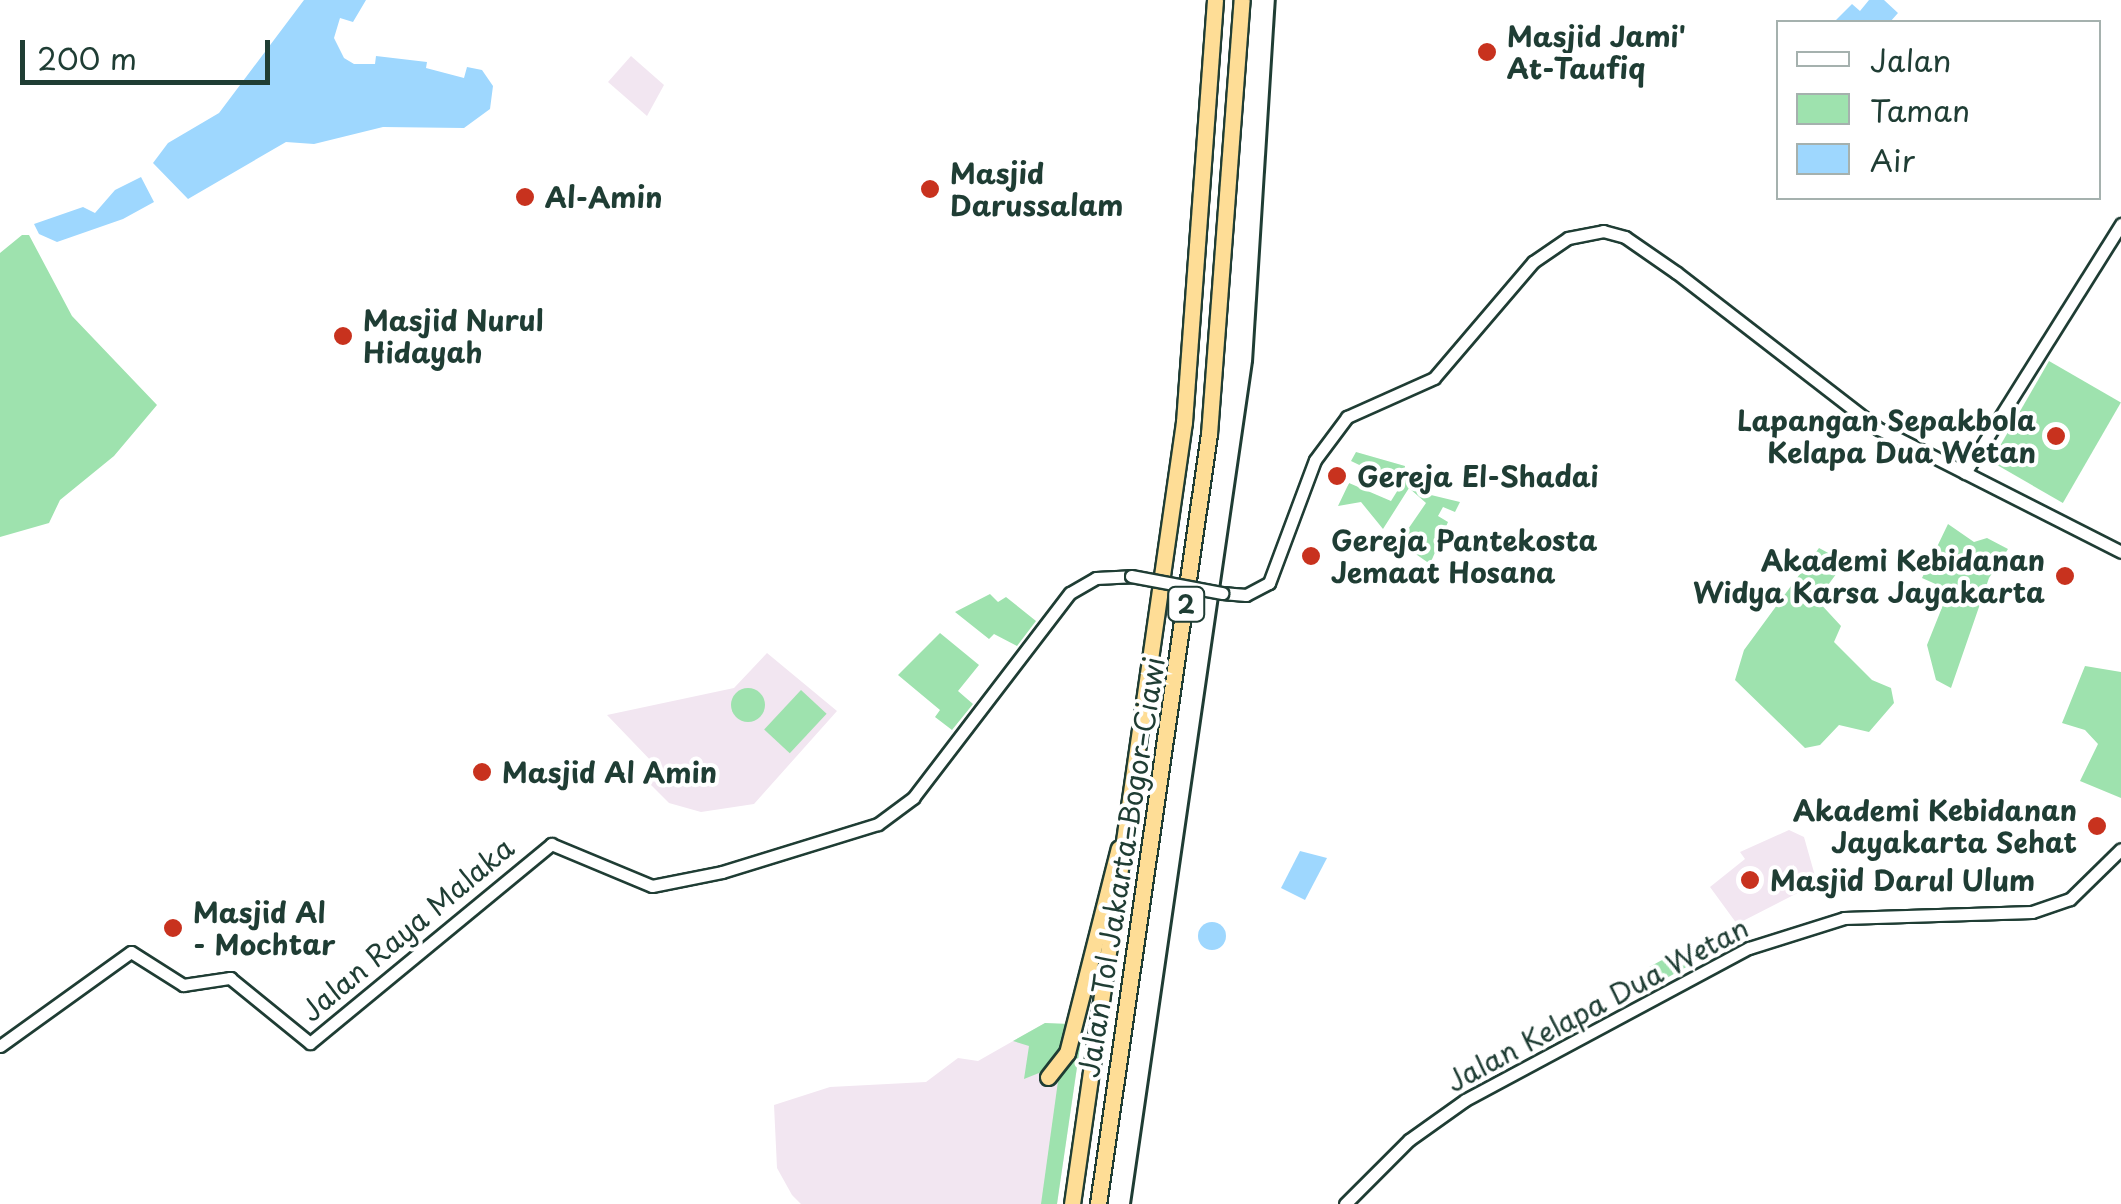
<!DOCTYPE html>
<meta charset="utf-8">
<style>
body{margin:0}
#map{position:relative;width:2121px;height:1204px;overflow:hidden;background:#fff;font-family:"Playpen Sans",sans-serif}
div>[style]{position:absolute}
.built>*{inset:0;background:#f2e6f1}
.green>*{inset:0;background:#9ee2ae;transform-origin:0 0}
.round{border-radius:50%}
.water>*{inset:0;background:#9ed7fe}
.roads{filter:drop-shadow(2px 0 #1f3d34) drop-shadow(-2px 0 #1f3d34) drop-shadow(0 2px #1f3d34) drop-shadow(0 -2px #1f3d34)}
.secondary>*{height:11px;margin:-5.5px;padding:0 5.5px;transform-origin:5.5px;border-radius:5.5px;background:#fff}
.highway>*{height:15px;margin:-7.5px;padding:0 7.5px;transform-origin:7.5px;border-radius:7.5px;background:#fedd96}
.tram>*{height:2.5px;margin:-1.25px;padding:0 1.25px;transform-origin:1.25px;border-radius:1.25px;background:#1f3d34}
.bridges{filter:drop-shadow(2px 0 #1f3d34) drop-shadow(-2px 0 #1f3d34) drop-shadow(0 2px #1f3d34) drop-shadow(0 -2px #1f3d34)}
.secondary-bridge>*{height:11px;margin:-5.5px;padding:0 5.5px;transform-origin:5.5px;border-radius:5.5px;background:#fff}
.dots>*{width:28px;height:28px;translate:-50% -50%;box-sizing:border-box;border:5px solid #fff;border-radius:50%}
span{translate:-50% -50%;white-space:nowrap;text-align:center;line-height:1.15;-webkit-text-stroke:8px #fff;paint-order:stroke}
.shield-label span{padding:2px 8px;background:#fff;border:2px solid;border-radius:8px;-webkit-text-stroke-width:0}
.shield-label{font-size:25px;color:#1f3d34;font-weight:700}
.poi-label{font-size:28px;color:#1f3d34;font-weight:700}
.left{translate:0 -50%;text-align:left}
.right{translate:-100% -50%;text-align:right}
.street-label{font-size:28px;color:#1f3d34}
.legend{position:absolute;left:1776px;top:20px;width:325px;height:180px;box-sizing:border-box;background:#fff;border:2px solid #a5b1ae;margin:0;padding:12px 18px;list-style:none;font-size:30px;color:#1f3d34}
.legend li{display:flex;align-items:center;gap:20px;height:50px}
.legend b{width:50px;border:2px solid #a5b1ae}
.scale{position:absolute;left:20px;top:40px;width:250px;height:45px;box-sizing:border-box;border:5px solid #1f3d34;border-top:0;padding-left:12px;font-size:30px;line-height:35px;white-space:nowrap;color:#1f3d34;-webkit-text-stroke:8px #fff;paint-order:stroke}
</style>
<div id="map">
<div class="built">
<div style="clip-path:polygon(631px 56px,664px 85px,647px 116px,608px 82px)"></div>
<div style="clip-path:polygon(767px 653px,837px 711px,754px 804px,701px 812px,669px 803px,646px 780px,656px 766px,607px 715px,734px 688px)"></div>
<div style="clip-path:polygon(1789px 830px,1804px 837px,1817px 883px,1737px 924px,1710px 887px,1745px 859px,1740px 852px)"></div>
<div style="clip-path:polygon(1045px 1023px,1083px 1026px,1057px 1204px,801px 1204px,792px 1195px,777px 1168px,774px 1105px,830px 1087px,926px 1082px,958px 1058px,978px 1061px)"></div>
</div>
<div class="green">
<div style="clip-path:polygon(22px 235px,29px 235px,72px 316px,157px 405px,114px 456px,60px 500px,49px 523px,0 537px,0 253px)"></div>
<div style="left:2049px;top:361px;width:83px;height:116px;rotate:30deg"></div>
<div style="clip-path:polygon(1356px 452px,1405px 466px,1404px 477px,1416px 482px,1447px 473px,1448px 480px,1432px 484px,1431px 495px,1460px 502px,1455px 512px,1443px 507px,1438px 516px,1448px 522px,1430px 564px,1410px 550px,1404px 558px,1393px 551px,1426px 503px,1409px 488px,1383px 529px,1361px 502px,1338px 506px,1349px 483px,1391px 501px,1401px 485px,1351px 461px)"></div>
<div style="clip-path:polygon(1948px 524px,1974px 542px,1987px 538px,2008px 549px,1989px 578px,1951px 688px,1936px 680px,1927px 645px,1949px 590px,1922px 578px)"></div>
<div style="clip-path:polygon(1819px 548px,1845px 562px,1817px 600px,1841px 626px,1834px 642px,1872px 680px,1891px 688px,1894px 703px,1869px 732px,1839px 725px,1820px 745px,1805px 748px,1735px 680px,1744px 650px)"></div>
<div style="clip-path:polygon(990px 594px,998px 602px,1006px 597px,1036px 621px,1017px 646px,994px 634px,989px 639px,955px 612px)"></div>
<div style="clip-path:polygon(940px 633px,979px 665px,958px 691px,973px 704px,952px 730px,935px 717px,940px 710px,898px 675px)"></div>
<div style="clip-path:polygon(2085px 666px,2121px 672px,2121px 798px,2080px 781px,2098px 744px,2085px 730px,2062px 723px)"></div>
<div class="round" style="left:731px;top:688px;width:34px;height:34px"></div>
<div style="left:801px;top:690px;width:35px;height:54px;rotate:43deg"></div>
<div style="left:1680px;top:950px;width:18px;height:35px;rotate:61deg"></div>
<div style="clip-path:polygon(1045px 1023px,1071px 1024px,1068px 1036px,1049px 1069px,1024px 1079px,1029px 1046px,1013px 1041px)"></div>
<div style="clip-path:polygon(1083px 1026px,1057px 1204px,1041px 1204px,1059px 1074px)"></div>
</div>
<div class="water">
<div style="clip-path:polygon(304px 0,366px 0,353px 22px,340px 18px,334px 38px,344px 58px,354px 64px,375px 64px,376px 56px,427px 62px,426px 68px,464px 78px,467px 67px,482px 70px,493px 86px,490px 109px,464px 128px,383px 127px,314px 144px,286px 142px,188px 199px,153px 163px,168px 143px,219px 113px)"></div>
<div style="clip-path:polygon(1869px 0,1884px 0,1898px 13px,1890px 22px,1834px 22px,1852px 4px,1860px 11px)"></div>
<div style="clip-path:polygon(141px 177px,154px 202px,123px 219px,57px 242px,39px 234px,34px 224px,83px 207px,95px 213px,115px 190px)"></div>
<div style="clip-path:polygon(1300px 851px,1327px 858px,1305px 900px,1281px 888px)"></div>
<div class="round" style="left:1198px;top:922px;width:28px;height:28px"></div>
</div>
<div class="roads">
<div class="secondary">
<div style="left:1965px;top:473px;width:294px;rotate:-57.9deg"></div>
<div style="left:1222px;top:593px;width:24px;rotate:5deg"></div>
<div style="left:1246px;top:595px;width:26px;rotate:-28deg"></div>
<div style="left:1269px;top:583px;width:131px;rotate:-69.5deg"></div>
<div style="left:1315px;top:460px;width:54px;rotate:-53.3deg"></div>
<div style="left:1347px;top:417px;width:95px;rotate:-24.1deg"></div>
<div style="left:1434px;top:378px;width:153px;rotate:-49.5deg"></div>
<div style="left:1533px;top:262px;width:42px;rotate:-34.4deg"></div>
<div style="left:1568px;top:238px;width:36px;rotate:-11deg"></div>
<div style="left:1603px;top:231px;width:23px;rotate:15deg"></div>
<div style="left:1625px;top:237px;width:63px;rotate:34.7deg"></div>
<div style="left:1677px;top:273px;width:255px;rotate:37.7deg"></div>
<div style="left:1879px;top:429px;width:271px;rotate:26.9deg"></div>
<div style="left:0;top:1046px;width:161px;rotate:-35.7deg"></div>
<div style="left:131px;top:952px;width:62px;rotate:32.4deg"></div>
<div style="left:183px;top:985px;width:48px;rotate:-8.5deg"></div>
<div style="left:230px;top:978px;width:103px;rotate:39.1deg"></div>
<div style="left:310px;top:1043px;width:313px;rotate:-39.5deg"></div>
<div style="left:551px;top:844px;width:109px;rotate:22.6deg"></div>
<div style="left:652px;top:886px;width:71px;rotate:-11.3deg"></div>
<div style="left:722px;top:872px;width:163px;rotate:-17.1deg"></div>
<div style="left:878px;top:824px;width:44px;rotate:-36.6deg"></div>
<div style="left:913px;top:798px;width:258px;rotate:-52.6deg"></div>
<div style="left:1070px;top:593px;width:30px;rotate:-30deg"></div>
<div style="left:1096px;top:578px;width:35px;rotate:-3deg"></div>
<div style="left:1345px;top:1204px;width:91px;rotate:-45deg"></div>
<div style="left:1409px;top:1140px;width:69px;rotate:-35.5deg"></div>
<div style="left:1465px;top:1100px;width:322px;rotate:-28.2deg"></div>
<div style="left:1749px;top:948px;width:100px;rotate:-17.5deg"></div>
<div style="left:1844px;top:918px;width:188px;rotate:-1.8deg"></div>
<div style="left:2032px;top:912px;width:40px;rotate:-18.9deg"></div>
<div style="left:2070px;top:899px;width:71px;rotate:-44.4deg"></div>
</div>
<div class="highway">
<div style="left:1048px;top:1077px;width:31px;rotate:-52deg"></div>
<div style="left:1067px;top:1053px;width:211px;rotate:-75.8deg"></div>
<div style="left:1072px;top:1204px;width:790px;rotate:-81.85deg"></div>
<div style="left:1184px;top:422px;width:423px;rotate:-85.8deg"></div>
<div style="left:1098px;top:1204px;width:778px;rotate:-81.8deg"></div>
<div style="left:1209px;top:434px;width:435px;rotate:-85.7deg"></div>
</div>
</div>
<div class="tram">
<div style="left:1130px;top:1204px;width:851px;rotate:-81.76deg"></div>
<div style="left:1252px;top:362px;width:363px;rotate:-86.4deg"></div>
</div>
<div class="bridges">
<div class="secondary-bridge">
<div style="left:1131px;top:576px;width:93px;rotate:10.6deg"></div>
</div>
</div>
<div class="dots">
<div style="left:1487px;top:52px;background:#c8321e"></div>
<div style="left:930px;top:189px;background:#c8321e"></div>
<div style="left:525px;top:197px;background:#c8321e"></div>
<div style="left:343px;top:336px;background:#c8321e"></div>
<div style="left:2056px;top:436px;background:#c8321e"></div>
<div style="left:1337px;top:476px;background:#c8321e"></div>
<div style="left:1311px;top:556px;background:#c8321e"></div>
<div style="left:2065px;top:576px;background:#c8321e"></div>
<div style="left:482px;top:772px;background:#c8321e"></div>
<div style="left:2097px;top:826px;background:#c8321e"></div>
<div style="left:1750px;top:880px;background:#c8321e"></div>
<div style="left:173px;top:928px;background:#c8321e"></div>
</div>
<div class="shield-label">
<span style="left:1186px;top:604px">2</span>
</div>
<div class="poi-label">
<span class="left" style="left:1507px;top:52px">Masjid Jami'<br>At-Taufiq</span>
<span class="left" style="left:950px;top:189px">Masjid<br>Darussalam</span>
<span class="left" style="left:545px;top:197px">Al-Amin</span>
<span class="left" style="left:363px;top:336px">Masjid Nurul<br>Hidayah</span>
<span class="right" style="left:2036px;top:436px">Lapangan Sepakbola<br>Kelapa Dua Wetan</span>
<span class="left" style="left:1357px;top:476px">Gereja El-Shadai</span>
<span class="left" style="left:1331px;top:556px">Gereja Pantekosta<br>Jemaat Hosana</span>
<span class="right" style="left:2045px;top:576px">Akademi Kebidanan<br>Widya Karsa Jayakarta</span>
<span class="left" style="left:502px;top:772px">Masjid Al Amin</span>
<span class="right" style="left:2077px;top:826px">Akademi Kebidanan<br>Jayakarta Sehat</span>
<span class="left" style="left:1770px;top:880px">Masjid Darul Ulum</span>
<span class="left" style="left:193px;top:928px">Masjid Al<br>- Mochtar</span>
</div>
<div class="street-label">
<span style="left:1121px;top:867px;rotate:-81deg">Jalan Tol Jakarta–Bogor–Ciawi</span>
<span style="left:407px;top:929px;rotate:-40deg">Jalan Raya Malaka</span>
<span style="left:1597px;top:1004px;rotate:-28deg">Jalan Kelapa Dua Wetan</span>
</div>
<ul class="legend">
<li><b style="height:12px;background:#fff"></b>Jalan</li>
<li><b style="height:28px;background:#9ee2ae"></b>Taman</li>
<li><b style="height:28px;background:#9ed7fe"></b>Air</li>
</ul>
<div class="scale">200 m</div>
</div>
